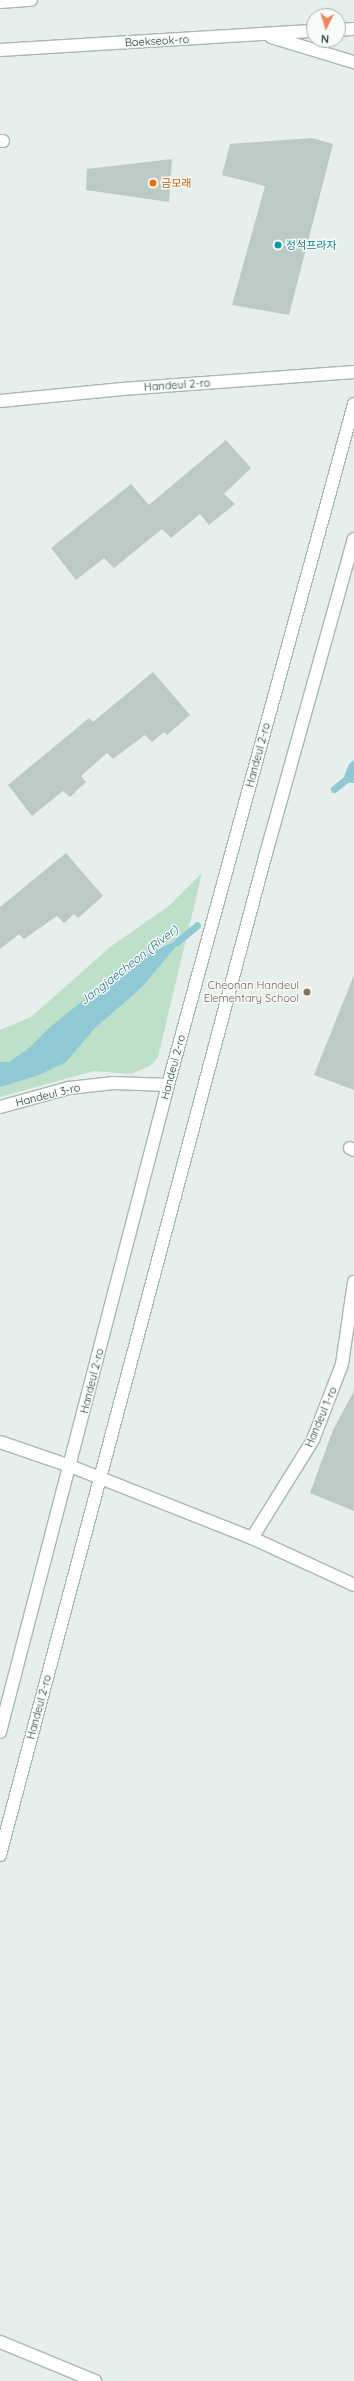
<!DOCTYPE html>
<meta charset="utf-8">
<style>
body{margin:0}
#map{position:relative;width:354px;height:2381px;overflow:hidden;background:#e6efeb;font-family:Quicksand,"Noto Sans KR",sans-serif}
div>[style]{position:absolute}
.green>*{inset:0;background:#bfe0c8}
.water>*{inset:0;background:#8ec9d4}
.stream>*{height:7px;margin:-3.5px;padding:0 3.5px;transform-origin:3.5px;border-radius:3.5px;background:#8ec9d4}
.building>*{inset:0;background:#bbcac4}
.roads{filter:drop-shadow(1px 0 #a8b8b2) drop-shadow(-1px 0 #a8b8b2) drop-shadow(0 1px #a8b8b2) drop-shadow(0 -1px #a8b8b2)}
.lane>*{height:12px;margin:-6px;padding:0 6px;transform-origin:6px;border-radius:6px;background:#fff}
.street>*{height:12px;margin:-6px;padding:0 6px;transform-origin:6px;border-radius:6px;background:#fff}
.secondary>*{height:12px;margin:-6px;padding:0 6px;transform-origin:6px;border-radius:6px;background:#fff}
.dots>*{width:11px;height:11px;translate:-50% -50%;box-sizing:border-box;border:2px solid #f7fbf9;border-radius:50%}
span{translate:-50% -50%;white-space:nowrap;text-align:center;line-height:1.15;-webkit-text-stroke:3px #f7fbf9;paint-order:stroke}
.street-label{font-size:11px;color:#24423a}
.food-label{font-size:11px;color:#c56008}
.left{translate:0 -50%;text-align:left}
.culture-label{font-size:11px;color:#0d838f}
.education-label{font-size:11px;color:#785e54}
.right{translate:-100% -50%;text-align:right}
.water-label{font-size:12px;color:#1c6f80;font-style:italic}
.north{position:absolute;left:306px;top:8px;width:40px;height:40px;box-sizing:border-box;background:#f7fbf9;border:1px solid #a3b1ad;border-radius:50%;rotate:185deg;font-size:11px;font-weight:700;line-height:16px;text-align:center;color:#24423a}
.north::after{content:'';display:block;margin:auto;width:14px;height:18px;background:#f4845f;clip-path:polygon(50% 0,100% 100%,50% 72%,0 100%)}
</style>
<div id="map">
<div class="green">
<div style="clip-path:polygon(202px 873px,158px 1057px,150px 1066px,131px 1074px,94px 1071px,0 1097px,0 1030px,31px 1017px,110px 947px,170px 905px)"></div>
</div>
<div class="water">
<div style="clip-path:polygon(354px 760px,354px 783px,342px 782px,349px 764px)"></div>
<div style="clip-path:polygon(184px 937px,141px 988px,94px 1029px,66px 1062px,39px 1075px,0 1087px,0 1062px,9px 1062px,29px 1048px,49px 1028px,128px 964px)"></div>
</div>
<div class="stream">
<div style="left:334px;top:789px;width:26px;rotate:-39deg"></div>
<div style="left:177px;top:942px;width:26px;rotate:-40deg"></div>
</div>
<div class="building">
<div style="clip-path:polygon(312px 138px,333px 144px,289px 315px,232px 305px,265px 186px,222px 175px,230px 144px)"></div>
<div style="clip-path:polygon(172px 159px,169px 202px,86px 190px,87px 169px)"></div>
<div style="clip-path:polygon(226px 440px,251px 468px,224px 494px,235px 504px,209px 525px,200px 514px,171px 538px,162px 529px,114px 568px,104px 558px,76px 580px,51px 548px,131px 484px,149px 505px)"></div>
<div style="clip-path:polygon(153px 672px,190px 715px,167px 735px,164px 732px,152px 742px,145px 735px,113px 759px,107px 753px,81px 776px,86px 782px,70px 797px,63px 791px,32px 816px,8px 785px,89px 718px,93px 722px)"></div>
<div style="clip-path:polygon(66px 853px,103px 896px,78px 918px,74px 914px,64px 923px,57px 916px,24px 939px,19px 934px,0 949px,0 907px)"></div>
<div style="clip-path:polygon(354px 975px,354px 1090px,314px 1075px)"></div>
<div style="clip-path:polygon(354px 1391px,354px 1511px,310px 1493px,333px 1430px)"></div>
</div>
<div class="roads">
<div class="lane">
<div style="left:0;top:141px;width:3px"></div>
<div style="left:70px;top:1466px;width:196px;rotate:21.6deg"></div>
<div style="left:252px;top:1538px;width:112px;rotate:24.7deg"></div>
<div style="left:252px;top:1538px;width:115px;rotate:-58.1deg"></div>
<div style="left:313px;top:1440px;width:81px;rotate:-69.1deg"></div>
<div style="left:342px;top:1364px;width:83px;rotate:-81.7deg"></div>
</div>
<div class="street">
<div style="left:0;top:401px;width:123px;rotate:-5.6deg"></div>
<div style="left:122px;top:389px;width:233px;rotate:-4.2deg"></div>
<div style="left:0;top:1107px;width:72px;rotate:-15.4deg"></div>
<div style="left:69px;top:1088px;width:45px;rotate:-6.3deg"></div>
<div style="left:114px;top:1083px;width:54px;rotate:2.1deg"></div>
<div style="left:350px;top:1148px;width:4px;rotate:27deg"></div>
<div style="left:0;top:1442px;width:74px;rotate:18.9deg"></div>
</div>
<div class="secondary">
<div style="left:0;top:2px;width:31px;rotate:-4deg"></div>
<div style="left:338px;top:30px;width:16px;rotate:-4deg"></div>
<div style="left:271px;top:37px;width:87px;rotate:16.8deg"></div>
<div style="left:0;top:50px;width:315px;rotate:-3.5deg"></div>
<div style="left:0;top:1732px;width:668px;rotate:-75.44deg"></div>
<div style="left:168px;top:1085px;width:706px;rotate:-74.72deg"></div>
<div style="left:0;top:1855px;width:1033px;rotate:-75.13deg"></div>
<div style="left:265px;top:857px;width:330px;rotate:-74.4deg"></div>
<div style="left:0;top:2342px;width:103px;rotate:22.3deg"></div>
</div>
</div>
<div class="dots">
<div style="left:153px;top:183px;background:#e8710a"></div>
<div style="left:278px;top:245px;background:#0f9aa8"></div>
<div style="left:307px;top:992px;background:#8d6e63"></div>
</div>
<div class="street-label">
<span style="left:157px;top:41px;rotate:-3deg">Baekseok-ro</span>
<span style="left:177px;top:385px;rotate:-4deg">Handeul 2-ro</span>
<span style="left:258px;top:755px;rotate:-75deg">Handeul 2-ro</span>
<span style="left:173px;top:1067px;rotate:-75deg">Handeul 2-ro</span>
<span style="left:48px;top:1095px;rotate:-14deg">Handeul 3-ro</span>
<span style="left:92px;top:1381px;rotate:-76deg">Handeul 2-ro</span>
<span style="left:321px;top:1417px;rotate:-67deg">Handeul 1-ro</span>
<span style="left:39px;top:1707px;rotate:-75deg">Handeul 2-ro</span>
</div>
<div class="food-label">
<span class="left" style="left:161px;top:183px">금모래</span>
</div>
<div class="culture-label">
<span class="left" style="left:286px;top:245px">정석프라자</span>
</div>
<div class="education-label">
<span class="right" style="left:299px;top:992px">Cheonan Handeul<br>Elementary School</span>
</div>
<div class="water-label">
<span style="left:129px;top:965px;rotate:-38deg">Jangjaecheon (River)</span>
</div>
<div class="north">N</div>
</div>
